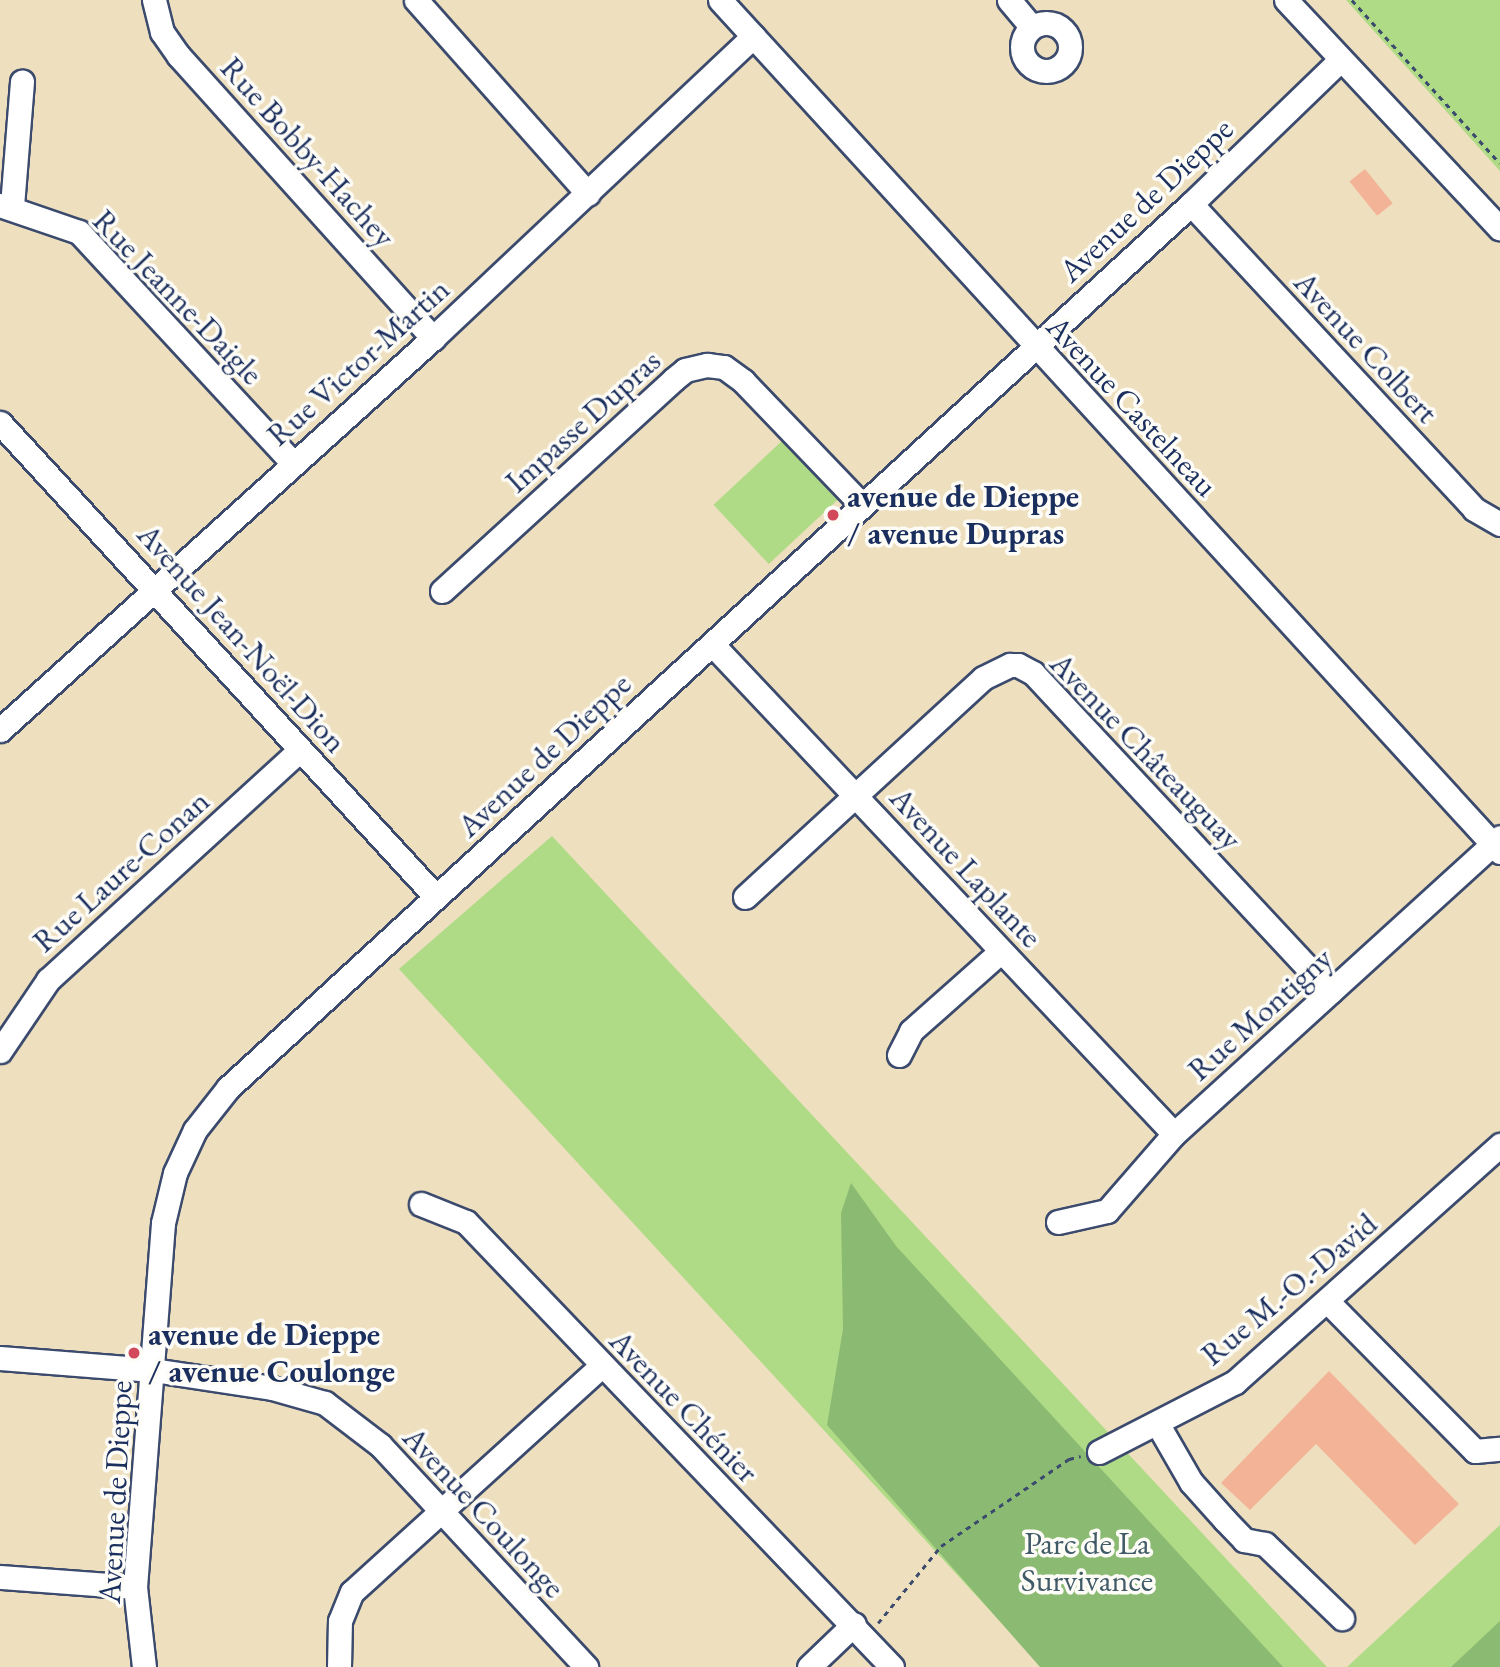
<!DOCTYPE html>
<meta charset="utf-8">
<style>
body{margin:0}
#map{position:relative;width:1500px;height:1667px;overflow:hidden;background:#eee0bf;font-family:"EB Garamond",serif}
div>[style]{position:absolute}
.green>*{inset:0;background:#afda86;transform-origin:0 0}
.forest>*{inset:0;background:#8bba73}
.building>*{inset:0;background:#f3b397;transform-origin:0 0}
.path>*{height:2.5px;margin-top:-1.25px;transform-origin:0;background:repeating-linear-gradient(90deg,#3b4a6d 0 5px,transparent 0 10px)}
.roads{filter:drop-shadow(2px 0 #3b4a6d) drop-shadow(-2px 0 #3b4a6d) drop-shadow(0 2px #3b4a6d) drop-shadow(0 -2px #3b4a6d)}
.minor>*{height:23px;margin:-11.5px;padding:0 11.5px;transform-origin:11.5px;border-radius:11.5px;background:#fff}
.minor>.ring{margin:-11.5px;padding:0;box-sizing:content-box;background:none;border:23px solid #fff;border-radius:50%}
.dots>*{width:19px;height:19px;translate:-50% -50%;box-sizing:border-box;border:4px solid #fdfcf7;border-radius:50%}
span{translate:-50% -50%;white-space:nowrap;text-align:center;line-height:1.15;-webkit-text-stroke:7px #fdfcf7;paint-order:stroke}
.street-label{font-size:32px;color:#1b2f5e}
.poi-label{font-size:32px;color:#1b2f5e;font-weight:700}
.left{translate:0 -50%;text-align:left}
.park-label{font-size:32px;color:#405a68}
</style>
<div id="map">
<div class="green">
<div style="clip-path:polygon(1346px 0,1500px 0,1500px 171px)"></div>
<div style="left:783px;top:440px;width:81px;height:95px;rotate:47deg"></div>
<div style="clip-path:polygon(552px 836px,1327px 1667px,1042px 1667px,399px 969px)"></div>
<div style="clip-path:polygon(1500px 1525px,1500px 1667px,1347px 1667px)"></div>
</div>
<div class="forest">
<div style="clip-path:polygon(851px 1183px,896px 1246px,1283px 1667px,1040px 1667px,827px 1425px,843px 1329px,841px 1213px)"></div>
<div style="clip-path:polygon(1500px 1621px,1500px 1667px,1451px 1667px)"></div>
</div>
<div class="building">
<div style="left:1365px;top:169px;width:44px;height:20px;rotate:51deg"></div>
<div style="clip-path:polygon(1329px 1371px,1459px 1504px,1415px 1545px,1316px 1444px,1250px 1510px,1221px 1483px)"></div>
</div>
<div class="path">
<div style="left:1352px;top:0;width:220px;rotate:47.8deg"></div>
<div style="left:878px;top:1623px;width:99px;rotate:-50.7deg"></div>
<div style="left:941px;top:1546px;width:155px;rotate:-34.2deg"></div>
<div style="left:1069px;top:1459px;width:12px;rotate:-14deg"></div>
</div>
<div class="roads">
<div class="minor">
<div style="left:154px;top:0;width:33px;rotate:76deg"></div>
<div style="left:162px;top:32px;width:29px;rotate:55deg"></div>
<div style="left:179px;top:56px;width:380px;rotate:48deg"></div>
<div style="left:416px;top:0;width:259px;rotate:48.4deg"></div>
<div style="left:720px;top:0;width:1155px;rotate:47.53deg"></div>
<div style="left:1009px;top:0;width:35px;rotate:50deg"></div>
<div style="left:1286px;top:0;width:313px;rotate:46.9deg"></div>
<div class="ring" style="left:1022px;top:23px;width:25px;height:25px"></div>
<div style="left:1191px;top:204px;width:416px;rotate:47.1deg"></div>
<div style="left:1474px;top:509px;width:30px;rotate:30deg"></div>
<div style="left:0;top:205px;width:83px;rotate:18.9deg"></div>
<div style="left:79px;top:232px;width:315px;rotate:47.2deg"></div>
<div style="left:12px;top:206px;width:125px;rotate:-85.4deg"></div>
<div style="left:0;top:423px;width:644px;rotate:47.39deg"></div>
<div style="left:442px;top:591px;width:314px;rotate:-42.4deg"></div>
<div style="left:674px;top:379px;width:14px;rotate:-39deg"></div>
<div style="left:685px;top:370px;width:23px;rotate:-13deg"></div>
<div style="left:707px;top:365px;width:17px;rotate:7deg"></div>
<div style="left:724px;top:367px;width:24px;rotate:36deg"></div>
<div style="left:743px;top:381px;width:172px;rotate:46.2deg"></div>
<div style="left:712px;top:644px;width:673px;rotate:46.68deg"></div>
<div style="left:0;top:730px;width:584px;rotate:-42.15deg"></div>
<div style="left:433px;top:338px;width:440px;rotate:-43.3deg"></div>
<div style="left:745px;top:897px;width:323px;rotate:-42.6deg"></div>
<div style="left:983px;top:678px;width:30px;rotate:-26deg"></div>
<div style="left:1010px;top:665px;width:8px"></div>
<div style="left:1018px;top:665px;width:17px;rotate:28deg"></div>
<div style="left:1033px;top:673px;width:436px;rotate:47deg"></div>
<div style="left:0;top:1051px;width:86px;rotate:-55.9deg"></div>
<div style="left:48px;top:980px;width:341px;rotate:-42.4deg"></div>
<div style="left:899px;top:1055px;width:27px;rotate:-63deg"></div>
<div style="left:911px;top:1031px;width:120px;rotate:-41.6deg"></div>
<div style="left:421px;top:1204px;width:48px;rotate:21.8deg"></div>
<div style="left:466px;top:1222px;width:616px;rotate:46.25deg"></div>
<div style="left:1058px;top:1222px;width:50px;rotate:-12.7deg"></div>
<div style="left:1107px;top:1211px;width:102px;rotate:-49deg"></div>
<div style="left:1174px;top:1134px;width:441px;rotate:-42.3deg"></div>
<div style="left:1329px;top:1303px;width:208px;rotate:45.4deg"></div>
<div style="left:1475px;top:1451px;width:25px;rotate:-5deg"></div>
<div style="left:0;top:1358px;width:153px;rotate:4.5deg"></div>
<div style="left:153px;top:1370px;width:120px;rotate:8.6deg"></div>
<div style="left:272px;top:1388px;width:55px;rotate:15.8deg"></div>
<div style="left:325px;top:1403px;width:69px;rotate:37.4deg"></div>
<div style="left:380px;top:1445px;width:303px;rotate:47.1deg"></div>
<div style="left:1157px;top:1423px;width:68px;rotate:60deg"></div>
<div style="left:1191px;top:1482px;width:51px;rotate:48.2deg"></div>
<div style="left:1225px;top:1520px;width:28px;rotate:46deg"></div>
<div style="left:1244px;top:1540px;width:21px;rotate:11deg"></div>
<div style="left:1265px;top:1544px;width:107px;rotate:43.9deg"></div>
<div style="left:1099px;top:1452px;width:153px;rotate:-27.2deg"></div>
<div style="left:1235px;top:1382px;width:356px;rotate:-41.8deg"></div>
<div style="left:0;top:1577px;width:135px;rotate:4.2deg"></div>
<div style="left:144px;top:1667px;width:81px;rotate:-96.4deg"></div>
<div style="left:135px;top:1587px;width:365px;rotate:-85.6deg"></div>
<div style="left:163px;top:1223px;width:51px;rotate:-76.5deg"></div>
<div style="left:175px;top:1173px;width:47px;rotate:-65.1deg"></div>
<div style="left:195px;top:1130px;width:53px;rotate:-51.8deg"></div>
<div style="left:228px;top:1088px;width:1307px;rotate:-42.55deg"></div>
<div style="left:1191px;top:204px;width:207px;rotate:-44deg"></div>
<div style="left:339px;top:1667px;width:46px;rotate:-88.8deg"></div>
<div style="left:340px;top:1621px;width:31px;rotate:-68deg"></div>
<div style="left:352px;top:1592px;width:336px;rotate:-42.2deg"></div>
<div style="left:809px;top:1667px;width:62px;rotate:-43.7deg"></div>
</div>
</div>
<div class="dots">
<div style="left:833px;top:515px;background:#d1495b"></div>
<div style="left:134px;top:1353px;background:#d1495b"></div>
</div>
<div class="street-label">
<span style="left:308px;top:152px;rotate:48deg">Rue Bobby-Hachey</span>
<span style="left:1146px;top:200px;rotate:-43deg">Avenue de Dieppe</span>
<span style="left:178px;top:297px;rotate:46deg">Rue Jeanne-Daigle</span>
<span style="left:1366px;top:347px;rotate:47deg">Avenue Colbert</span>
<span style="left:358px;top:362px;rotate:-42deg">Rue Victor-Martin</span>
<span style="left:1132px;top:406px;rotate:47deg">Avenue Castelneau</span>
<span style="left:583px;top:421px;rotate:-42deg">Impasse Dupras</span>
<span style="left:242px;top:638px;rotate:48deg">Avenue Jean-Noël-Dion</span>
<span style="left:1146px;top:751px;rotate:46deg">Avenue Châteauguay</span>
<span style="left:544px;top:755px;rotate:-43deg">Avenue de Dieppe</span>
<span style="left:966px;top:867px;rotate:47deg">Avenue Laplante</span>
<span style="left:121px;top:871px;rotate:-42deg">Rue Laure-Conan</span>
<span style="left:1260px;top:1014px;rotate:-42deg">Rue Montigny</span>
<span style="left:1289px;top:1289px;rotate:-40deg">Rue M.-O.-David</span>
<span style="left:684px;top:1406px;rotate:46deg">Avenue Chénier</span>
<span style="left:115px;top:1492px;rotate:-87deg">Avenue de Dieppe</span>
<span style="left:484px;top:1512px;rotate:47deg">Avenue Coulonge</span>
</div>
<div class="poi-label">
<span class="left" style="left:847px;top:515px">avenue de Dieppe<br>/ avenue Dupras</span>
<span class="left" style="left:148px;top:1353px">avenue de Dieppe<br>/ avenue Coulonge</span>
</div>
<div class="park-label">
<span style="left:1087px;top:1562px">Parc de La<br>Survivance</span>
</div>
</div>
